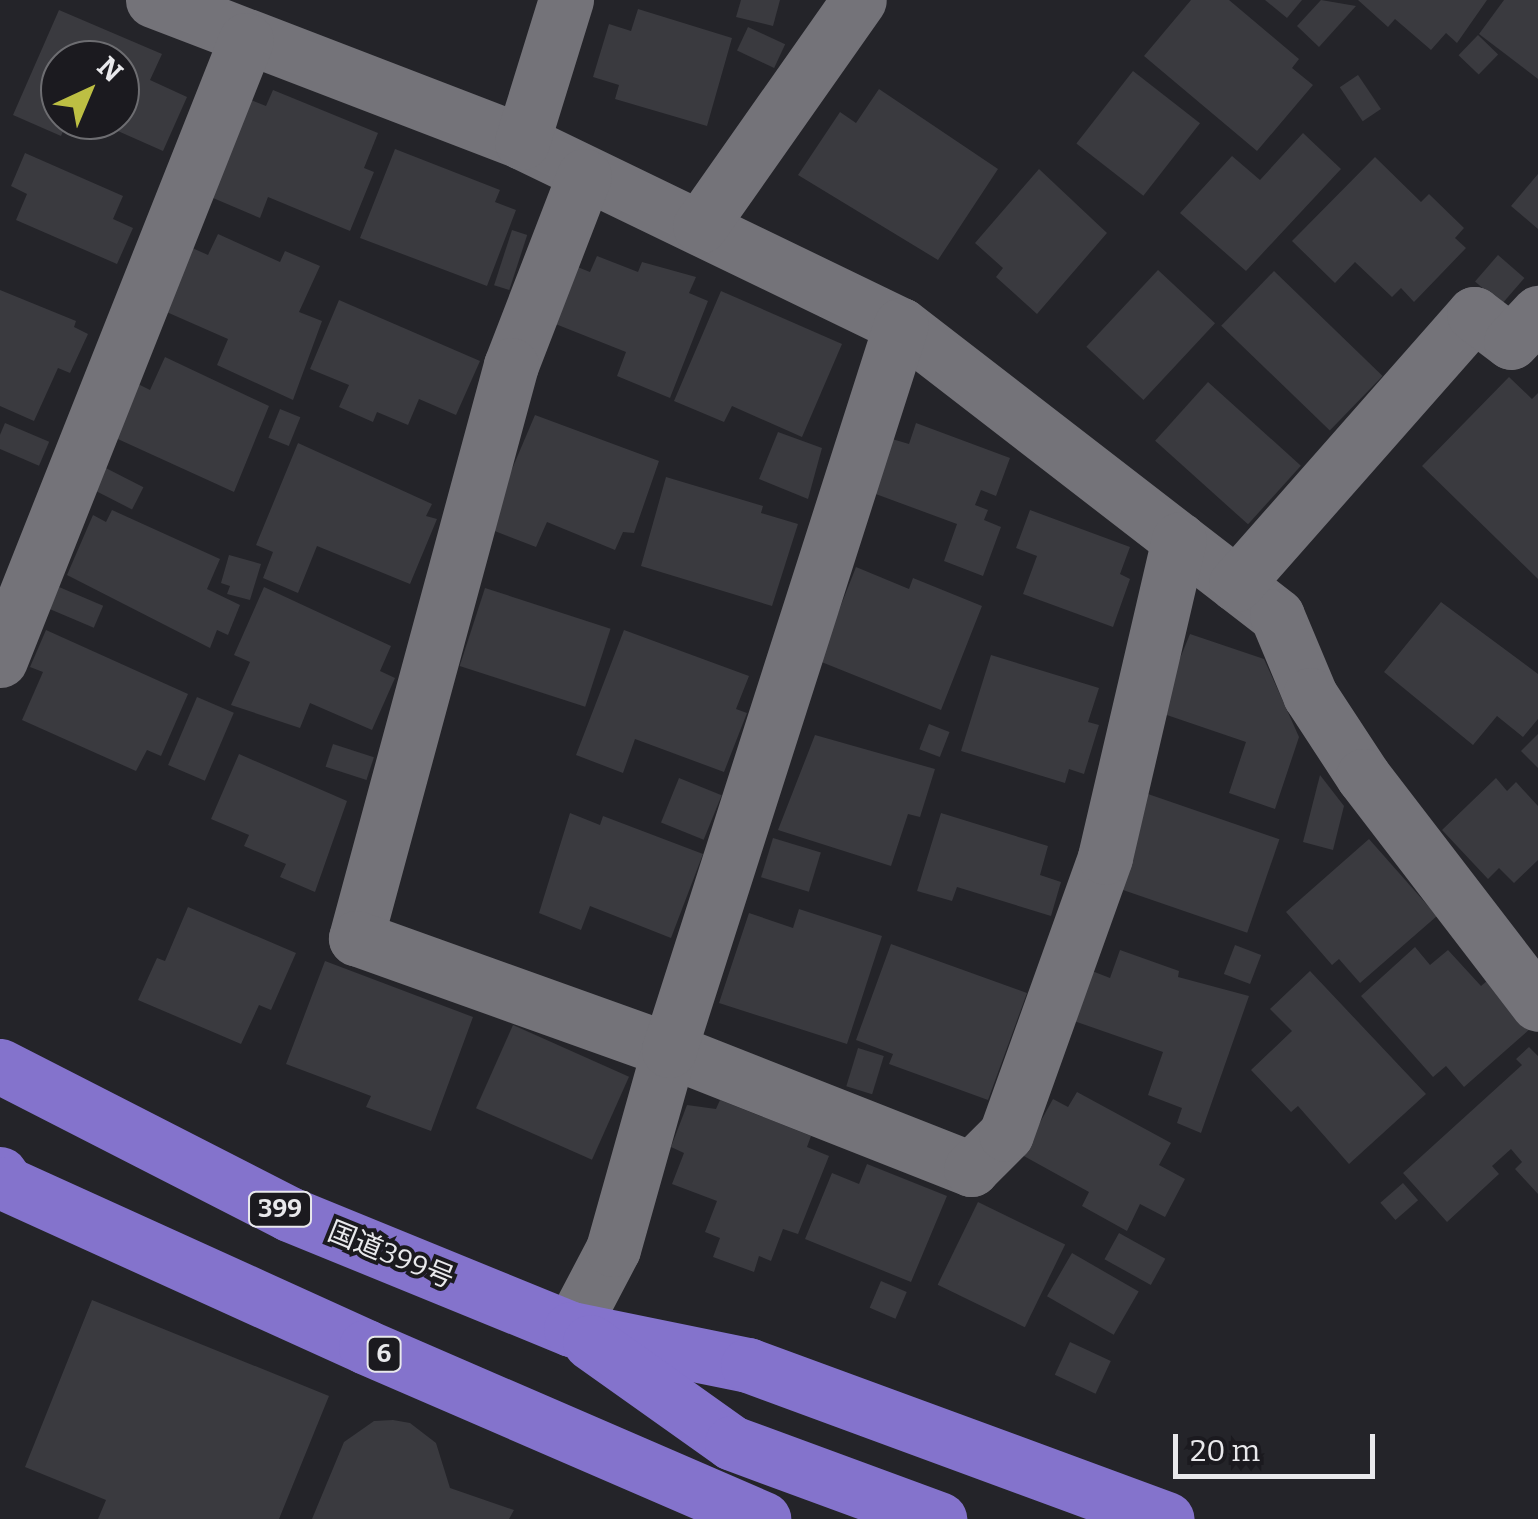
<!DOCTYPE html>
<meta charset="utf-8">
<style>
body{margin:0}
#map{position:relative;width:1538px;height:1519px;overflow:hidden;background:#242429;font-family:Bitter,"Noto Sans JP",serif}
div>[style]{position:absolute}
.building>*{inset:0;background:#3a3a3f;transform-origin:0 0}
.minor>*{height:55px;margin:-27.5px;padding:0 27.5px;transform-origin:27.5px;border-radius:27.5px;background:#747379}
.trunk>*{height:55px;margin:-27.5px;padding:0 27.5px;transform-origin:27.5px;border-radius:27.5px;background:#8473cc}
span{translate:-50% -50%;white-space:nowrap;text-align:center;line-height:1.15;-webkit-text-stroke:8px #1b1a1f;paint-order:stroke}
.shield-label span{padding:2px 8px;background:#1b1a1f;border:2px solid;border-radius:8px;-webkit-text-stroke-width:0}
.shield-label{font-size:25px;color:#e9e9ec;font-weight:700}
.street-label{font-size:28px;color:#e9e9ec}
.north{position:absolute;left:40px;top:40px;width:100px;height:100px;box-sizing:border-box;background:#1b1a1f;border:2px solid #6d6d71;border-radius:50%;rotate:44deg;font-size:28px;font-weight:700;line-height:40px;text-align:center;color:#e9e9ec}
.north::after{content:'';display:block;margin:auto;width:35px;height:45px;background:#bdbf43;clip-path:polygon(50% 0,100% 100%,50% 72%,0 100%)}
.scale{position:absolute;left:1173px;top:1434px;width:202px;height:45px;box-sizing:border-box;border:5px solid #e9e9ec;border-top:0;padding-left:12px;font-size:30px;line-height:35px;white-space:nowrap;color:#e9e9ec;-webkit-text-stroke:8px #1b1a1f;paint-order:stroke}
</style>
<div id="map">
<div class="building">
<div style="clip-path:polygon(741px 0,780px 0,773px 26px,736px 17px)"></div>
<div style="clip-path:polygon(1191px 0,1229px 0,1299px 59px,1292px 68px,1313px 85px,1257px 151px,1144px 56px)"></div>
<div style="clip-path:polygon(1265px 0,1302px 0,1287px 18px)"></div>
<div style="clip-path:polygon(1321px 0,1356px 6px,1319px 47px,1297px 26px)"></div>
<div style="clip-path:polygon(1358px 0,1487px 0,1457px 43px,1446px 33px,1431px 50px,1395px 19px,1388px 27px)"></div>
<div style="clip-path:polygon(1504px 0,1538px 0,1538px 79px,1479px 34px)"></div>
<div style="clip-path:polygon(638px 9px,732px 38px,707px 126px,615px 99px,619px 85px,593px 77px,609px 24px,631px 31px)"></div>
<div style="clip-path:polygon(59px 10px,162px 54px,150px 80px,187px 97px,163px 151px,93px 120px,120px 120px,120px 60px,60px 60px,60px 120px,68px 120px,61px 136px,13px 115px)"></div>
<div style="left:748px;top:27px;width:41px;height:26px;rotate:25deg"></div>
<div style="left:1478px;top:35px;width:28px;height:28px;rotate:44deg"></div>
<div style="left:1133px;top:71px;width:85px;height:92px;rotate:38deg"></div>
<div style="left:1358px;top:75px;width:41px;height:22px;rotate:56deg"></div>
<div style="clip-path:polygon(879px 89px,998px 169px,938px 260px,798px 175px,840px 112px,856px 123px)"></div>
<div style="clip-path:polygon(273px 90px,378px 133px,364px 168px,374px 172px,350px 231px,268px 197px,260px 218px,206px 195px,246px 98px,266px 106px)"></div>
<div style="clip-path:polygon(1303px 133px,1341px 169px,1246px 271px,1180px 213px,1232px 156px,1260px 180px)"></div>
<div style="clip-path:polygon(395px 149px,500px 190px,495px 202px,516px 210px,487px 286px,360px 238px)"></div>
<div style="clip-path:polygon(25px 153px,123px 196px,113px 219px,133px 228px,117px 264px,16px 220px,27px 194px,11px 186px)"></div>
<div style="clip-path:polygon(1375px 157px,1421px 202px,1429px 194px,1464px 228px,1455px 238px,1466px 248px,1414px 302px,1401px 288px,1392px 297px,1355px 262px,1335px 283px,1292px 241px)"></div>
<div style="clip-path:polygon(1039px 169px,1107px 233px,1037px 314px,996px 277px,1003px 268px,975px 243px)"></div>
<div style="clip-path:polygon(1538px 174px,1538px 229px,1511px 206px)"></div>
<div style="left:512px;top:230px;width:16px;height:58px;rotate:18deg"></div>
<div style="clip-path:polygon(218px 234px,280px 262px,285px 251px,320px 266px,299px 312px,322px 321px,293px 400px,217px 365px,228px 339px,162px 310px,190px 247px,208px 255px)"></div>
<div style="left:1498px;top:255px;width:35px;height:35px;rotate:41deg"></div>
<div style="clip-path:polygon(597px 256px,638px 272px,642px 262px,696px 277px,689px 293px,708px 301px,670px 398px,617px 376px,626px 352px,553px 323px,575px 266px,590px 272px)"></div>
<div style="left:1158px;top:270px;width:78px;height:105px;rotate:43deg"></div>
<div style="left:1274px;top:271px;width:151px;height:76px;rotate:44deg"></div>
<div style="clip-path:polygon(0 290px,76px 321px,74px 327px,88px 334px,70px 373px,58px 368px,34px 421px,0 406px)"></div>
<div style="clip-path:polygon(721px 291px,842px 344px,802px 437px,732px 406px,724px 422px,674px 401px)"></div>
<div style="clip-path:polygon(339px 300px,480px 361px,456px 415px,419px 399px,408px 425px,377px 412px,373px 422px,339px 407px,349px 385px,310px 369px)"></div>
<div style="clip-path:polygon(165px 357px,269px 406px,234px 492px,109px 435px,134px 382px,150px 390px)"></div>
<div style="clip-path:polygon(1509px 377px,1532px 399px,1538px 393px,1538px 579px,1422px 466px)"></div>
<div style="left:1208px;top:382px;width:125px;height:79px;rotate:42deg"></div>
<div style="left:280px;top:409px;width:22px;height:31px;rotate:22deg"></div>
<div style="clip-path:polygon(535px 415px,659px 461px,634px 533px,623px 532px,615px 550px,547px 522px,536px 547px,487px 528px)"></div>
<div style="left:5px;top:423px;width:48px;height:26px;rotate:23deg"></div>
<div style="clip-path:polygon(916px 423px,1010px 458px,996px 496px,981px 490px,975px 505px,988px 510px,984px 520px,1001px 527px,983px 576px,944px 561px,957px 524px,873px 493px,892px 439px,909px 444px)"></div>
<div style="clip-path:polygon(778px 432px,822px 448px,808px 499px,759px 479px)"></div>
<div style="clip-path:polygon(298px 443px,432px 504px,426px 516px,437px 519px,410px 584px,317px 546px,298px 593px,263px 578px,273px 552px,256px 545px)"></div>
<div style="left:98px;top:464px;width:51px;height:25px;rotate:27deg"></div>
<div style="clip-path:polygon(666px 477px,763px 506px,761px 513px,798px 524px,772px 606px,641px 566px)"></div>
<div style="clip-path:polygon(112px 510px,220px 559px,207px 589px,240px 605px,228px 635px,217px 630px,210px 648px,67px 575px,93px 515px,106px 522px)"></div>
<div style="clip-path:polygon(1030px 510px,1130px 547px,1120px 574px,1130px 579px,1113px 627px,1023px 594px,1037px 556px,1016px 548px)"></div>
<div style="clip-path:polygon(229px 555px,261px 564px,250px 600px,227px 594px,230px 586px,221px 583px)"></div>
<div style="clip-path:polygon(856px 567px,909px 589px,913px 578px,982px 606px,941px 710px,819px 661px)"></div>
<div style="left:59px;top:587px;width:48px;height:24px;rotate:23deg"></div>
<div style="clip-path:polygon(264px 587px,391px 646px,380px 671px,395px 678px,372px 730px,310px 703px,300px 728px,231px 705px,250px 662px,234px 655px)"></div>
<div style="left:485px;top:588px;width:132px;height:82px;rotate:18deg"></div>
<div style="clip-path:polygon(1441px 602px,1538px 674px,1538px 719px,1523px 737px,1497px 716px,1473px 745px,1384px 672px)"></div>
<div style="clip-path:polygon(46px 630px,188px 694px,161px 756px,147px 750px,136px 771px,22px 720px,43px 672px,30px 667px)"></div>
<div style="clip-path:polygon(624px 630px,749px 676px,736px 709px,747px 713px,724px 772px,635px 739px,623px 773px,576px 755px)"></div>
<div style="clip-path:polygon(1190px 634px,1264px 659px,1299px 737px,1275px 809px,1229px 793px,1246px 742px,1158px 712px)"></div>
<div style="clip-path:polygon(991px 655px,1099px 688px,1088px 722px,1099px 725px,1084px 774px,1069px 769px,1065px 783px,961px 751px)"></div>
<div style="left:197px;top:697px;width:40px;height:74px;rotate:23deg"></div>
<div style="left:929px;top:724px;width:22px;height:27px;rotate:21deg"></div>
<div style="clip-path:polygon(1538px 734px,1538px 768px,1521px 751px)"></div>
<div style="clip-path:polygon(815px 735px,935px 769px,920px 817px,908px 814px,891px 866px,778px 830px)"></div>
<div style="left:333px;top:744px;width:43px;height:24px;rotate:18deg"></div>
<div style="clip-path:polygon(239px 754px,347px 801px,315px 892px,280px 877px,286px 864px,244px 846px,249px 835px,211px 819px)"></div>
<div style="clip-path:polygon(1320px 775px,1344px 806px,1333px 850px,1303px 842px)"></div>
<div style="left:679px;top:778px;width:46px;height:48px;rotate:22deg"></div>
<div style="clip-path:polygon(1496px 778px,1507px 791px,1516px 782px,1538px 806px,1538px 860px,1514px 883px,1499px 868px,1488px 879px,1442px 830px)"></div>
<div style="left:1148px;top:794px;width:139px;height:99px;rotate:19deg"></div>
<div style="clip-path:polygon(570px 813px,600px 825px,603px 816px,703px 854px,671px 938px,590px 906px,581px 930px,539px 913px)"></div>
<div style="clip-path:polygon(941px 813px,1048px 846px,1040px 875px,1061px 882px,1051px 916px,957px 887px,952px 901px,917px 891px)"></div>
<div style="left:773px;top:838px;width:50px;height:41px;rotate:17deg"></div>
<div style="clip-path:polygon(1369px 839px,1437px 916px,1360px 983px,1339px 959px,1332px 965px,1286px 912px)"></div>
<div style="clip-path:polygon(188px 907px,296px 953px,271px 1010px,259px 1005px,241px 1044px,138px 1000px,157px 958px,165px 961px)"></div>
<div style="clip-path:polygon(799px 909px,882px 936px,847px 1044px,719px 1003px,749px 913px,793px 928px)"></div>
<div style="clip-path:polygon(891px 944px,1027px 993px,988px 1100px,889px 1064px,893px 1054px,856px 1040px)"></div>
<div style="left:1235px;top:945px;width:28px;height:31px;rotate:21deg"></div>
<div style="clip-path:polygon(1415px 947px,1430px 965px,1448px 950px,1481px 986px,1488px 980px,1531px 1028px,1464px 1087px,1446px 1066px,1433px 1077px,1361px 996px)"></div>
<div style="clip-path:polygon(1120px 950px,1179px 971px,1178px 977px,1249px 996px,1201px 1133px,1177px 1123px,1182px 1108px,1148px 1095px,1163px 1052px,1074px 1021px,1092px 971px,1110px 978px)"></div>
<div style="clip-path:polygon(325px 961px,473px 1017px,431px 1131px,366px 1107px,371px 1096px,286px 1064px)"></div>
<div style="clip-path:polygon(1310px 971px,1426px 1094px,1349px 1164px,1298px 1106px,1291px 1112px,1251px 1070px,1292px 1031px,1270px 1009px)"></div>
<div style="left:513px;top:1025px;width:127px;height:91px;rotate:24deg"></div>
<div style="clip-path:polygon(1529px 1047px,1538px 1056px,1538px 1194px,1515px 1169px,1522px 1162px,1511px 1149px,1492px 1166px,1499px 1174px,1447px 1222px,1403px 1173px,1522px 1065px,1516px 1059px)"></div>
<div style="left:858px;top:1048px;width:27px;height:40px;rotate:17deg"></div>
<div style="clip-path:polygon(1077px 1092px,1171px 1143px,1159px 1165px,1185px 1179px,1165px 1217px,1140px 1204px,1127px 1231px,1082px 1206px,1089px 1192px,1022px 1155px,1053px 1099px,1068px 1107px)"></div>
<div style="clip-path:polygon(720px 1100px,811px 1136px,807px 1147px,829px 1156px,798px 1234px,783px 1229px,771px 1261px,759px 1256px,754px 1272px,713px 1257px,720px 1238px,705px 1232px,717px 1201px,672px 1184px,684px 1153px,671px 1147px,687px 1105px,716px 1109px)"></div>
<div style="clip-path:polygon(867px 1164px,947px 1196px,911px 1282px,805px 1239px,832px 1173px,859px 1184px)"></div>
<div style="left:1403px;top:1183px;width:23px;height:30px;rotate:49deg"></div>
<div style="left:978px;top:1202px;width:97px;height:92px;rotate:26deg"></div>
<div style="left:1119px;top:1233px;width:53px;height:30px;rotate:29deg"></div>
<div style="left:1072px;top:1253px;width:77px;height:50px;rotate:30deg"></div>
<div style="left:881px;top:1281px;width:28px;height:29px;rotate:23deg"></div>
<div style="clip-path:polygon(92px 1300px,329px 1396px,279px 1519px,98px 1519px,106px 1500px,25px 1467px)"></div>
<div style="left:1070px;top:1342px;width:45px;height:36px;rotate:25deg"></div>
<div style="clip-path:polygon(393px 1420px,410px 1423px,436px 1443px,450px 1488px,514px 1510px,509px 1519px,312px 1519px,344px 1442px,374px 1421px)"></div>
</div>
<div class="minor">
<div style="left:153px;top:0;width:395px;rotate:21deg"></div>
<div style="left:522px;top:142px;width:421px;rotate:25.8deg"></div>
<div style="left:901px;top:325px;width:475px;rotate:37.7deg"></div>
<div style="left:1277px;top:616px;width:86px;rotate:67.3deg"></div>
<div style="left:1310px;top:695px;width:97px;rotate:56.8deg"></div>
<div style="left:1363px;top:776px;width:287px;rotate:52.5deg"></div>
<div style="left:522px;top:142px;width:149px;rotate:-72.8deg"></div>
<div style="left:584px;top:176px;width:203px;rotate:111.1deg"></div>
<div style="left:511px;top:365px;width:594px;rotate:105.14deg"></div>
<div style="left:356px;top:938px;width:332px;rotate:19.7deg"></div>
<div style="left:669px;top:1050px;width:325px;rotate:21.5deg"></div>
<div style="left:971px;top:1169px;width:49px;rotate:-45deg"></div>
<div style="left:1006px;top:1134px;width:294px;rotate:-70.3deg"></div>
<div style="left:1105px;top:857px;width:326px;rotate:-76.9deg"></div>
<div style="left:700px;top:226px;width:276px;rotate:-54.9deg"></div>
<div style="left:1236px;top:584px;width:360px;rotate:-48.6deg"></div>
<div style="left:1474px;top:314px;width:46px;rotate:37.1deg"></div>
<div style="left:1511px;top:342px;width:40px;rotate:-47deg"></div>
<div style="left:0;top:660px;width:667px;rotate:-68.36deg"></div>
<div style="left:571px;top:1329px;width:90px;rotate:-62.3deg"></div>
<div style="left:613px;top:1249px;width:207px;rotate:-74.3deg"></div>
<div style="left:669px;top:1050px;width:761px;rotate:-72.26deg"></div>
</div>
<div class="trunk">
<div style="left:0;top:1066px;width:325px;rotate:27.1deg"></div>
<div style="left:289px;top:1214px;width:305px;rotate:22.2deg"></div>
<div style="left:571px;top:1329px;width:181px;rotate:11.5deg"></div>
<div style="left:748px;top:1365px;width:446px;rotate:20.2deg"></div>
<div style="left:0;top:1174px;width:12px;rotate:55deg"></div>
<div style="left:7px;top:1184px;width:394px;rotate:24.4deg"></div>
<div style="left:366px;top:1347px;width:433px;rotate:23.4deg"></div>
<div style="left:590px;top:1342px;width:174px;rotate:35.4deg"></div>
<div style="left:732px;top:1443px;width:221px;rotate:20.2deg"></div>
</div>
<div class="shield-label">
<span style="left:280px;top:1209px">399</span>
<span style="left:384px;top:1354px">6</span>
</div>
<div class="street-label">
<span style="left:391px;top:1255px;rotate:22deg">国道399号</span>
</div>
<div class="north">N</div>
<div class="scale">20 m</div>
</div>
